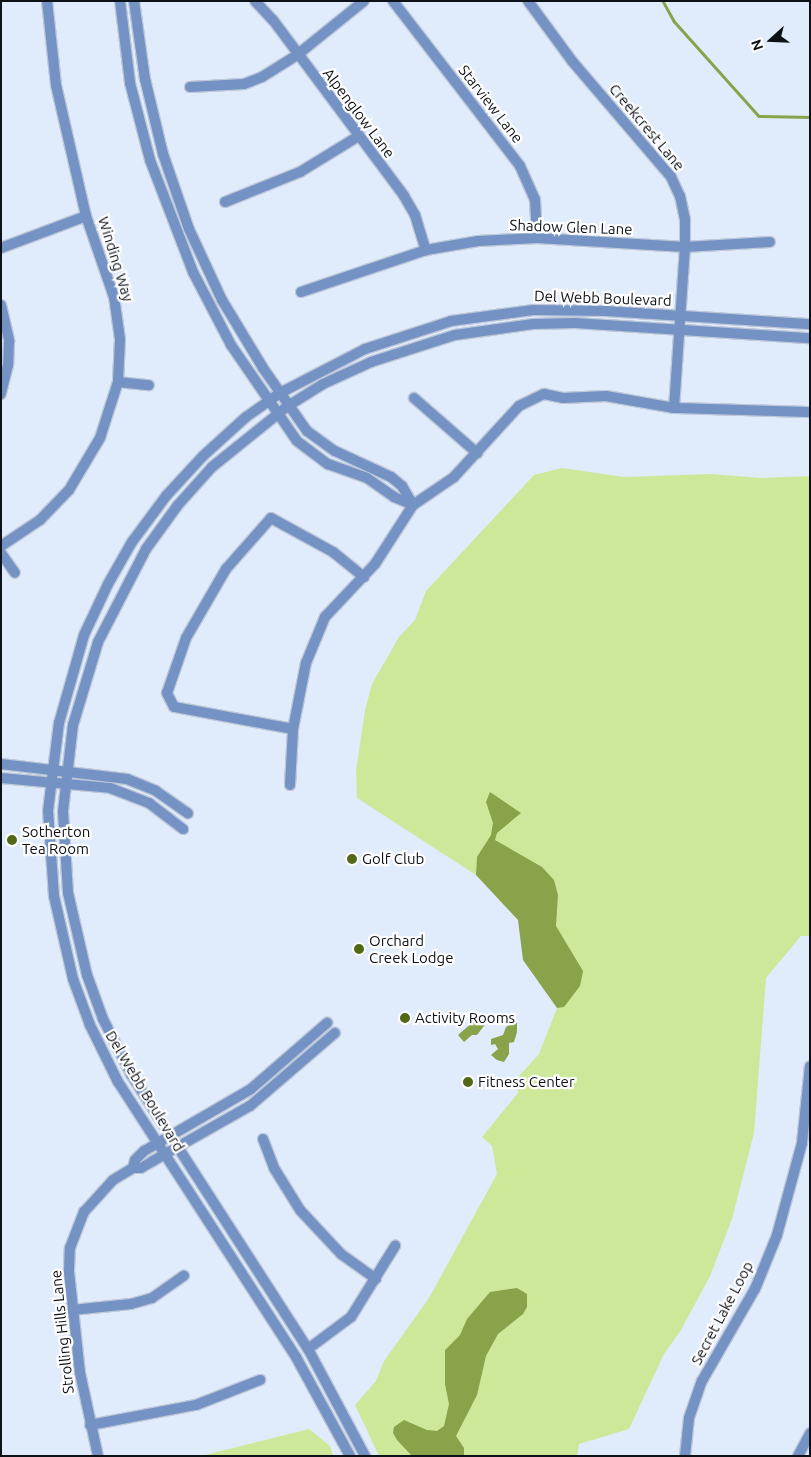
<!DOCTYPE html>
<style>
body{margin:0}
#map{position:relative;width:811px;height:1457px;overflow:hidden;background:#e0ebfc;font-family:Ubuntu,sans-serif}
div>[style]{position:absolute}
.green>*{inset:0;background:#cee899}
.water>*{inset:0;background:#88a34a}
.stream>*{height:2.5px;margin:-1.25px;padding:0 1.25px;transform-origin:1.25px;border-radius:1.25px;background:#88a34a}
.roads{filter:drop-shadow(1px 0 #bec8d8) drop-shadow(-1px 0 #bec8d8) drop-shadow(0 1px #bec8d8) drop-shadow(0 -1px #bec8d8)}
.minor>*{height:10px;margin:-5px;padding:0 5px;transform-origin:5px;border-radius:5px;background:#7493c4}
.dots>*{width:14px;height:14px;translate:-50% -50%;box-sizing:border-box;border:2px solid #fff;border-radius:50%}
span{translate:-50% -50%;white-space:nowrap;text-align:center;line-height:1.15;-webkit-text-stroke:4.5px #fff;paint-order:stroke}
.street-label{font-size:15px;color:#0d1219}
.poi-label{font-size:15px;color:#0d1219}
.left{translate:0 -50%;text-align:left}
.frame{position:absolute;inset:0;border:2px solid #0d1219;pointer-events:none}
.north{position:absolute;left:746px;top:15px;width:50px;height:50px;-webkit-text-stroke:4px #fff;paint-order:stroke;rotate:250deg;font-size:14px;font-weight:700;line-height:20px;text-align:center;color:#0d1219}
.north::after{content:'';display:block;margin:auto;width:18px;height:22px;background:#0d1219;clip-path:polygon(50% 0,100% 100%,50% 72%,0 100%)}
</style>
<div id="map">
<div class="green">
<div style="clip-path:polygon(562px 468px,624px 477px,710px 474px,761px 478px,810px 476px,810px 936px,801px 936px,766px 978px,754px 1133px,732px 1219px,710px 1276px,681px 1330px,664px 1354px,629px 1429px,579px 1444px,577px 1456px,379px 1456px,355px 1405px,376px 1381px,384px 1361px,429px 1298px,497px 1174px,492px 1146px,482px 1137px,518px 1093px,519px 1076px,539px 1054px,557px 1008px,528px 914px,476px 875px,357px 798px,356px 771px,365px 710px,372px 684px,399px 637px,415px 620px,426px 591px,534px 475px)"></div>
<div style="clip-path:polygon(309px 1429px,330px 1446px,333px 1456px,201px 1456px)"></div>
</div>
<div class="water">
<div style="clip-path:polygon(490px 792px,521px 813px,497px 833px,495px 840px,542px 867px,554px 880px,558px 895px,556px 926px,583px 971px,580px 986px,564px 1007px,557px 1008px,523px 960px,518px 920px,476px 875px,477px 857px,491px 835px,493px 823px,486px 802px)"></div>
<div style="clip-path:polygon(481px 1015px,487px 1022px,477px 1035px,472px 1035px,464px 1042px,458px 1035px)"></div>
<div style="clip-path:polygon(513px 1022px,517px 1023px,517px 1032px,514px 1042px,509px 1043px,509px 1054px,504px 1062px,497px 1060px,491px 1055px,498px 1049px,495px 1044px,491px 1045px,491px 1039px,503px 1035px,506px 1027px)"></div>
<div style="clip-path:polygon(517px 1288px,527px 1294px,527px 1307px,523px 1314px,498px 1334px,486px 1356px,477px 1395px,456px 1436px,464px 1448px,464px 1456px,412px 1456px,397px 1440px,393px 1433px,394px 1427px,404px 1420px,427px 1430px,437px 1431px,444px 1426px,449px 1404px,445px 1384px,445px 1350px,460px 1335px,467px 1319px,490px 1292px)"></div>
</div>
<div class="stream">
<div style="left:663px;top:1px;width:23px;rotate:61deg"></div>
<div style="left:674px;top:21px;width:127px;rotate:48.2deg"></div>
<div style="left:759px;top:116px;width:51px;rotate:1.1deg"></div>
</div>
<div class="roads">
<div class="minor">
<div style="left:120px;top:1px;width:83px;rotate:83deg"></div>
<div style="left:130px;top:83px;width:80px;rotate:75.4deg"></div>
<div style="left:150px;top:160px;width:120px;rotate:69deg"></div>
<div style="left:193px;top:272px;width:82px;rotate:62.5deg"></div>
<div style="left:231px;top:345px;width:116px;rotate:55.5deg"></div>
<div style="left:297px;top:441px;width:39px;rotate:37deg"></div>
<div style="left:328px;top:464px;width:41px;rotate:19.7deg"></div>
<div style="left:367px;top:478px;width:33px;rotate:35deg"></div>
<div style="left:394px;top:497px;width:21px;rotate:23deg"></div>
<div style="left:134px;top:1px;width:79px;rotate:82deg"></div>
<div style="left:145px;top:79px;width:77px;rotate:76.5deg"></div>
<div style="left:163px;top:154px;width:79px;rotate:70.9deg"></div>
<div style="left:189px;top:229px;width:78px;rotate:65.1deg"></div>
<div style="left:222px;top:300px;width:79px;rotate:58.9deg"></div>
<div style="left:263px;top:368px;width:77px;rotate:55.1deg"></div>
<div style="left:307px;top:431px;width:34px;rotate:36deg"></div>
<div style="left:335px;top:451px;width:62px;rotate:24.9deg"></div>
<div style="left:391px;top:477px;width:14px;rotate:39deg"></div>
<div style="left:402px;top:486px;width:22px;rotate:60deg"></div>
<div style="left:255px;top:1px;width:26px;rotate:47deg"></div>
<div style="left:273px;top:20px;width:219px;rotate:53.3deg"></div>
<div style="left:404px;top:196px;width:22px;rotate:60deg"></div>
<div style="left:415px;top:215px;width:37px;rotate:73deg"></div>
<div style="left:393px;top:1px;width:208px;rotate:52.4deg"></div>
<div style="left:520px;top:166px;width:36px;rotate:66deg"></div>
<div style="left:535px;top:199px;width:39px;rotate:87deg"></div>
<div style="left:528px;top:1px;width:74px;rotate:53.7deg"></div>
<div style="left:572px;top:61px;width:153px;rotate:49.5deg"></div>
<div style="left:671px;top:177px;width:21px;rotate:65deg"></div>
<div style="left:680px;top:196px;width:24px;rotate:78deg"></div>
<div style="left:685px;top:219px;width:28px;rotate:90deg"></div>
<div style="left:685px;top:247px;width:161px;rotate:93.9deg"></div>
<div style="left:190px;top:87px;width:54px;rotate:-3.2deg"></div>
<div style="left:244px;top:84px;width:19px;rotate:-21deg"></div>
<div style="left:262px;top:77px;width:41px;rotate:-32.2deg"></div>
<div style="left:297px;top:55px;width:86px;rotate:-38.9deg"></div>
<div style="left:225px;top:202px;width:81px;rotate:-21.8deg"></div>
<div style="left:300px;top:172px;width:67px;rotate:-31.6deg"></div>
<div style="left:1px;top:248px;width:91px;rotate:-20.6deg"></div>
<div style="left:301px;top:292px;width:132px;rotate:-18.6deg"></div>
<div style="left:426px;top:250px;width:53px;rotate:-9.8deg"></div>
<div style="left:478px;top:241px;width:59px;rotate:-2.9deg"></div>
<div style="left:537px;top:238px;width:148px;rotate:3.5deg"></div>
<div style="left:685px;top:247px;width:85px;rotate:-3.4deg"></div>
<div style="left:1px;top:305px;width:37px;rotate:77deg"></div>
<div style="left:9px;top:341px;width:24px;rotate:92deg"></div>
<div style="left:8px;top:365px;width:30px;rotate:104deg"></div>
<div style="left:118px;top:382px;width:31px;rotate:6deg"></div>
<div style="left:414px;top:398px;width:84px;rotate:41.1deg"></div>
<div style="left:1px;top:546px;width:47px;rotate:-33.7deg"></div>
<div style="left:40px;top:520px;width:42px;rotate:-46deg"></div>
<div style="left:69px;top:490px;width:61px;rotate:-59.2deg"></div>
<div style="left:100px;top:438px;width:59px;rotate:-72.2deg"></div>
<div style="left:118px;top:382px;width:43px;rotate:-87.3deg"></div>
<div style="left:120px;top:339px;width:42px;rotate:-98.1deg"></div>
<div style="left:114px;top:297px;width:86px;rotate:-109.1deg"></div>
<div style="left:86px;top:216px;width:134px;rotate:-102.9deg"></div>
<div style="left:56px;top:85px;width:84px;rotate:-96.1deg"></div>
<div style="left:1px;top:553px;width:24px;rotate:55deg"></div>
<div style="left:293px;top:729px;width:121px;rotate:-169.5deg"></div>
<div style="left:174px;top:707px;width:16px;rotate:-117deg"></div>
<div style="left:167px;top:693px;width:58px;rotate:-70.9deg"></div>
<div style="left:186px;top:638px;width:80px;rotate:-59.9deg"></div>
<div style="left:226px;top:569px;width:68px;rotate:-48.6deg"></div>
<div style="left:271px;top:518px;width:71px;rotate:28.7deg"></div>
<div style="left:333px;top:552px;width:40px;rotate:39deg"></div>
<div style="left:1px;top:764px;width:127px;rotate:6.8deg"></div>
<div style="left:127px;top:779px;width:31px;rotate:22deg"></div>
<div style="left:156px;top:791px;width:39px;rotate:35deg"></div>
<div style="left:1px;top:778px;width:109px;rotate:5.2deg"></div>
<div style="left:110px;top:788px;width:42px;rotate:21deg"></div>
<div style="left:149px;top:803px;width:43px;rotate:37.4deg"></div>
<div style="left:290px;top:785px;width:56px;rotate:-86.9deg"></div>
<div style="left:293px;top:729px;width:67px;rotate:-78.9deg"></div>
<div style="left:306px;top:663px;width:50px;rotate:-67.6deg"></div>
<div style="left:325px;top:617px;width:73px;rotate:-46.7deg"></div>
<div style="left:375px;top:564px;width:70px;rotate:-57.2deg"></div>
<div style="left:413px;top:505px;width:50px;rotate:-34.3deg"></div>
<div style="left:454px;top:477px;width:96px;rotate:-47.5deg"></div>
<div style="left:519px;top:406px;width:28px;rotate:-26deg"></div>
<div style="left:544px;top:394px;width:19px;rotate:12deg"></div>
<div style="left:563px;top:398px;width:43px;rotate:-2.7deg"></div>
<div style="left:606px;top:396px;width:69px;rotate:10deg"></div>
<div style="left:674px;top:408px;width:136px;rotate:1.7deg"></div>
<div style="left:263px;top:1139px;width:31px;rotate:69deg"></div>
<div style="left:274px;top:1168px;width:49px;rotate:58.2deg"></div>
<div style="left:300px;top:1210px;width:60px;rotate:47deg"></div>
<div style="left:341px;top:1254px;width:43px;rotate:35.5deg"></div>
<div style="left:133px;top:1168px;width:8px;rotate:-76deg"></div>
<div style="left:135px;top:1160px;width:13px;rotate:-45deg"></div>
<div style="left:144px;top:1151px;width:124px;rotate:-30.1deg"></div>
<div style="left:251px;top:1089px;width:101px;rotate:-41deg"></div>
<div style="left:72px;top:1310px;width:59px;rotate:-5.8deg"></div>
<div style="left:131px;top:1304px;width:22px;rotate:-16deg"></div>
<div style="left:152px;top:1298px;width:39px;rotate:-35deg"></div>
<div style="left:308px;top:1349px;width:54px;rotate:-36.7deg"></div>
<div style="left:351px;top:1317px;width:84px;rotate:-58.2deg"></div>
<div style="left:90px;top:1425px;width:108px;rotate:-10.7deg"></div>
<div style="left:196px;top:1405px;width:69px;rotate:-21.3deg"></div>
<div style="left:98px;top:1456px;width:85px;rotate:-102.2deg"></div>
<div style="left:80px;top:1373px;width:103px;rotate:-96.2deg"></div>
<div style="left:69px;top:1271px;width:23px;rotate:-88deg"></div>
<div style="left:70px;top:1248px;width:39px;rotate:-69deg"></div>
<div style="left:84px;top:1212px;width:43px;rotate:-47.8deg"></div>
<div style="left:113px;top:1180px;width:23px;rotate:-31deg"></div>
<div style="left:133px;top:1168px;width:8px"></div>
<div style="left:141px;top:1168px;width:14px;rotate:-30deg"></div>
<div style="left:153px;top:1161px;width:112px;rotate:-29.6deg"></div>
<div style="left:250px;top:1106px;width:112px;rotate:-40.7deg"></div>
<div style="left:350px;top:1456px;width:113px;rotate:-118.6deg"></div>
<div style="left:296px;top:1357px;width:328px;rotate:-122.9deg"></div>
<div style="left:118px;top:1082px;width:64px;rotate:-116.2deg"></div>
<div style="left:90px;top:1025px;width:49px;rotate:-110.3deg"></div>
<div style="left:73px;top:979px;width:85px;rotate:-102.9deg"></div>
<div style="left:54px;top:896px;width:85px;rotate:-94deg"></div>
<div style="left:48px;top:811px;width:89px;rotate:-82.9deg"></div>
<div style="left:59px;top:723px;width:91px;rotate:-74.1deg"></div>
<div style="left:84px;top:635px;width:56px;rotate:-64.8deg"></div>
<div style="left:108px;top:584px;width:48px;rotate:-60.3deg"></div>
<div style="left:132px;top:542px;width:57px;rotate:-53.5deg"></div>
<div style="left:166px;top:496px;width:54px;rotate:-47.2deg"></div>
<div style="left:203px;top:456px;width:58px;rotate:-42.2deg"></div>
<div style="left:246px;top:417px;width:42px;rotate:-35.2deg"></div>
<div style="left:280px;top:393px;width:96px;rotate:-27.4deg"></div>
<div style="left:365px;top:349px;width:90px;rotate:-18deg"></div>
<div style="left:451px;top:321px;width:83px;rotate:-7.6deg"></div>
<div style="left:533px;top:310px;width:74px;rotate:0.8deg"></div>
<div style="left:607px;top:311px;width:203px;rotate:3.7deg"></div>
<div style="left:365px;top:1456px;width:121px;rotate:-118deg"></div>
<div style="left:308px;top:1349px;width:327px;rotate:-122.8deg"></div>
<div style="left:131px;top:1074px;width:62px;rotate:-117deg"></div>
<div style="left:103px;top:1019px;width:47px;rotate:-110deg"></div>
<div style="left:87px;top:975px;width:84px;rotate:-103deg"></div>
<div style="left:68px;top:893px;width:82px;rotate:-93.5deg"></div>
<div style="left:63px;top:811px;width:87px;rotate:-83.4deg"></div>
<div style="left:73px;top:725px;width:87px;rotate:-73.2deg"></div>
<div style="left:98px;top:642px;width:105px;rotate:-62.7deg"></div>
<div style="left:146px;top:549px;width:54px;rotate:-54deg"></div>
<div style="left:178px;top:505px;width:51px;rotate:-48.2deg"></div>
<div style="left:212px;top:467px;width:97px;rotate:-38.8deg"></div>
<div style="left:288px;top:406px;width:41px;rotate:-32.2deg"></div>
<div style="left:323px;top:384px;width:53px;rotate:-24.6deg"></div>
<div style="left:371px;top:362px;width:88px;rotate:-17.8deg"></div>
<div style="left:455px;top:335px;width:79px;rotate:-8deg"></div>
<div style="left:533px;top:324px;width:42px;rotate:-1.4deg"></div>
<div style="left:575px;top:323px;width:235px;rotate:3.7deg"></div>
<div style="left:685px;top:1456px;width:38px;rotate:-84deg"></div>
<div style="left:689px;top:1418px;width:39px;rotate:-71deg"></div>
<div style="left:702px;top:1381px;width:106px;rotate:-60.1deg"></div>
<div style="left:755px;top:1289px;width:58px;rotate:-67.8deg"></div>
<div style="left:777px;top:1235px;width:95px;rotate:-74.8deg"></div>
<div style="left:802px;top:1143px;width:77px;rotate:-84.1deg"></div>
<div style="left:798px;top:1456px;width:26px;rotate:-62deg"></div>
</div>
</div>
<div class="dots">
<div style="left:12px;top:840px;background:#526815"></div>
<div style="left:352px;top:859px;background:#526815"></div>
<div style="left:359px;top:949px;background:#526815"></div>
<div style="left:405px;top:1018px;background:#526815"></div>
<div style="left:468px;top:1082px;background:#526815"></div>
</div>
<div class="street-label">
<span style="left:491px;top:104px;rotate:52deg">Starview Lane</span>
<span style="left:359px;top:113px;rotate:53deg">Alpenglow Lane</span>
<span style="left:647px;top:127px;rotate:50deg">Creekcrest Lane</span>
<span style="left:571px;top:227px;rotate:2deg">Shadow Glen Lane</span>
<span style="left:116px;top:259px;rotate:73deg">Winding Way</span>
<span style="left:603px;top:298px;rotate:2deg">Del Webb Boulevard</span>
<span style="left:145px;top:1091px;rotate:59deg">Del Webb Boulevard</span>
<span style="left:722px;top:1313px;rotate:-62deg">Secret Lake Loop</span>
<span style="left:62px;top:1332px;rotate:-96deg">Strolling Hills Lane</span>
</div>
<div class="poi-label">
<span class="left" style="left:22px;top:840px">Sotherton<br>Tea Room</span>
<span class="left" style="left:362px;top:859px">Golf Club</span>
<span class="left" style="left:369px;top:949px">Orchard<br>Creek Lodge</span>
<span class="left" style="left:415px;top:1018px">Activity Rooms</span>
<span class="left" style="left:478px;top:1082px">Fitness Center</span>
</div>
<div class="frame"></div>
<div class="north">N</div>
</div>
